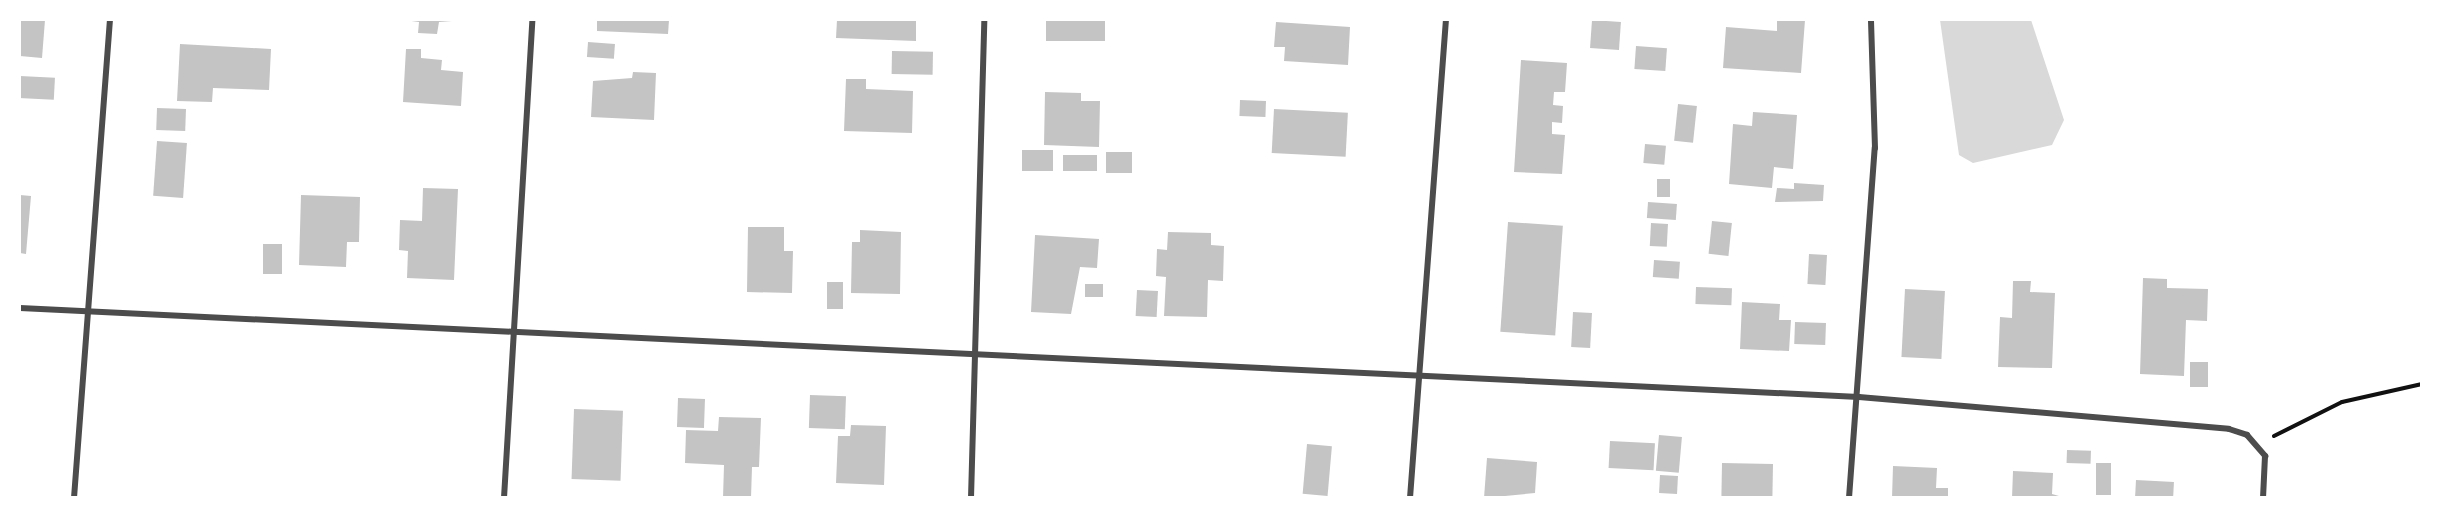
<!DOCTYPE html>
<style>
body{margin:0}
#map{position:relative;width:2441px;height:517px;overflow:hidden;background:#fff;font-family:"Alegreya Sans",sans-serif}
div>[style]{position:absolute}
.water>*{inset:0;background:#d9d9d9}
.building>*{inset:0;background:#c4c4c4;transform-origin:0 0}
.path>*{height:4px;margin:-2px;padding:0 2px;transform-origin:2px;border-radius:2px;background:#111}
.minor>*{height:6px;margin:-3px;padding:0 3px;transform-origin:3px;border-radius:3px;background:#4c4c4c}
span{translate:-50% -50%;white-space:nowrap;text-align:center;line-height:1.15;-webkit-text-stroke:6px #fff;paint-order:stroke}
.frame{position:absolute;inset:0;border:21px solid #fff;pointer-events:none}
</style>
<div id="map">
<div class="water">
<div style="clip-path:polygon(1940px 20px,2031px 20px,2064px 120px,2052px 145px,1973px 163px,1959px 155px)"></div>
</div>
<div class="building">
<div style="clip-path:polygon(20px 20px,45px 20px,42px 58px,20px 56px)"></div>
<div style="clip-path:polygon(404px 20px,465px 20px,439px 22px,437px 34px,418px 33px,419px 22px)"></div>
<div style="clip-path:polygon(597px 20px,669px 20px,668px 34px,597px 31px)"></div>
<div style="clip-path:polygon(837px 20px,916px 20px,916px 41px,836px 38px)"></div>
<div style="left:1046px;top:20px;width:59px;height:21px"></div>
<div style="left:1592px;top:20px;width:29px;height:28px;rotate:4deg"></div>
<div style="clip-path:polygon(1777px 20px,1805px 20px,1801px 73px,1723px 68px,1726px 27px,1777px 31px)"></div>
<div style="clip-path:polygon(1276px 22px,1350px 27px,1348px 65px,1284px 61px,1285px 47px,1274px 47px)"></div>
<div style="left:588px;top:42px;width:27px;height:15px;rotate:4deg"></div>
<div style="clip-path:polygon(180px 44px,271px 49px,269px 90px,213px 88px,212px 102px,177px 101px)"></div>
<div style="left:1636px;top:46px;width:31px;height:23px;rotate:4deg"></div>
<div style="clip-path:polygon(406px 49px,421px 49px,421px 58px,442px 60px,441px 70px,463px 72px,461px 106px,403px 102px)"></div>
<div style="left:892px;top:51px;width:41px;height:23px;rotate:1deg"></div>
<div style="clip-path:polygon(1521px 60px,1567px 63px,1565px 92px,1554px 92px,1553px 105px,1563px 106px,1562px 123px,1552px 122px,1552px 134px,1565px 135px,1562px 174px,1514px 172px)"></div>
<div style="clip-path:polygon(633px 72px,656px 73px,654px 120px,591px 117px,593px 81px,632px 78px)"></div>
<div style="left:20px;top:76px;width:35px;height:22px;rotate:3deg"></div>
<div style="clip-path:polygon(846px 79px,866px 79px,866px 89px,913px 91px,912px 133px,844px 131px)"></div>
<div style="clip-path:polygon(1045px 92px,1081px 93px,1081px 101px,1100px 101px,1099px 147px,1044px 145px)"></div>
<div style="left:1240px;top:100px;width:26px;height:16px;rotate:2deg"></div>
<div style="left:1678px;top:104px;width:19px;height:37px;rotate:6deg"></div>
<div style="left:157px;top:108px;width:29px;height:22px;rotate:2deg"></div>
<div style="left:1274px;top:109px;width:74px;height:44px;rotate:3deg"></div>
<div style="clip-path:polygon(1753px 112px,1797px 115px,1793px 169px,1774px 167px,1772px 188px,1729px 184px,1733px 124px,1752px 126px)"></div>
<div style="left:157px;top:141px;width:30px;height:55px;rotate:4deg"></div>
<div style="left:1645px;top:144px;width:21px;height:19px;rotate:5deg"></div>
<div style="left:1022px;top:150px;width:31px;height:21px"></div>
<div style="left:1106px;top:152px;width:26px;height:21px"></div>
<div style="left:1063px;top:155px;width:34px;height:16px"></div>
<div style="left:1657px;top:179px;width:13px;height:18px"></div>
<div style="clip-path:polygon(1794px 183px,1824px 185px,1823px 201px,1775px 202px,1777px 188px,1794px 189px)"></div>
<div style="clip-path:polygon(423px 188px,458px 189px,454px 280px,407px 278px,408px 251px,399px 250px,400px 220px,422px 221px)"></div>
<div style="clip-path:polygon(20px 195px,31px 196px,26px 254px,20px 253px)"></div>
<div style="clip-path:polygon(301px 195px,360px 197px,359px 242px,347px 242px,346px 267px,299px 265px)"></div>
<div style="left:1648px;top:202px;width:29px;height:16px;rotate:4deg"></div>
<div style="left:1712px;top:221px;width:20px;height:33px;rotate:6deg"></div>
<div style="left:1508px;top:222px;width:55px;height:110px;rotate:4deg"></div>
<div style="left:1651px;top:223px;width:17px;height:23px;rotate:3deg"></div>
<div style="clip-path:polygon(748px 227px,784px 227px,784px 251px,793px 251px,792px 293px,747px 292px)"></div>
<div style="clip-path:polygon(860px 230px,901px 232px,900px 294px,851px 293px,852px 242px,860px 242px)"></div>
<div style="clip-path:polygon(1168px 232px,1211px 233px,1211px 245px,1224px 246px,1223px 281px,1208px 280px,1207px 317px,1164px 316px,1166px 277px,1156px 276px,1157px 249px,1167px 250px)"></div>
<div style="clip-path:polygon(1035px 235px,1099px 239px,1097px 268px,1080px 267px,1071px 314px,1031px 312px)"></div>
<div style="left:263px;top:244px;width:19px;height:30px"></div>
<div style="left:1809px;top:254px;width:18px;height:30px;rotate:3deg"></div>
<div style="left:1654px;top:260px;width:26px;height:17px;rotate:4deg"></div>
<div style="clip-path:polygon(2143px 278px,2167px 279px,2167px 288px,2208px 289px,2207px 321px,2186px 320px,2184px 376px,2140px 374px)"></div>
<div style="clip-path:polygon(2013px 281px,2031px 281px,2030px 292px,2055px 293px,2052px 368px,1998px 367px,2000px 317px,2012px 318px)"></div>
<div style="left:827px;top:282px;width:16px;height:27px"></div>
<div style="left:1085px;top:284px;width:18px;height:13px"></div>
<div style="left:1696px;top:287px;width:36px;height:17px;rotate:2deg"></div>
<div style="left:1905px;top:289px;width:40px;height:68px;rotate:3deg"></div>
<div style="left:1137px;top:290px;width:21px;height:26px;rotate:3deg"></div>
<div style="clip-path:polygon(1742px 302px,1780px 304px,1779px 320px,1791px 320px,1789px 351px,1740px 349px)"></div>
<div style="left:1573px;top:312px;width:19px;height:35px;rotate:3deg"></div>
<div style="left:1795px;top:322px;width:31px;height:22px;rotate:2deg"></div>
<div style="left:2190px;top:362px;width:18px;height:25px"></div>
<div style="left:810px;top:395px;width:36px;height:33px;rotate:2deg"></div>
<div style="left:678px;top:398px;width:27px;height:29px;rotate:2deg"></div>
<div style="left:574px;top:409px;width:49px;height:70px;rotate:2deg"></div>
<div style="clip-path:polygon(719px 417px,761px 418px,759px 467px,752px 467px,751px 498px,723px 498px,724px 465px,685px 463px,686px 430px,718px 431px)"></div>
<div style="clip-path:polygon(851px 425px,886px 426px,884px 485px,836px 483px,838px 436px,850px 436px)"></div>
<div style="left:1659px;top:435px;width:23px;height:36px;rotate:5deg"></div>
<div style="left:1610px;top:441px;width:45px;height:27px;rotate:3deg"></div>
<div style="left:1307px;top:444px;width:25px;height:50px;rotate:5deg"></div>
<div style="left:2067px;top:450px;width:24px;height:13px;rotate:2deg"></div>
<div style="clip-path:polygon(1487px 458px,1537px 462px,1535px 493px,1484px 498px)"></div>
<div style="left:1722px;top:463px;width:51px;height:35px;rotate:1deg"></div>
<div style="left:2096px;top:463px;width:15px;height:32px"></div>
<div style="clip-path:polygon(1893px 466px,1937px 468px,1936px 488px,1948px 488px,1948px 498px,1892px 498px)"></div>
<div style="clip-path:polygon(2013px 471px,2053px 473px,2052px 494px,2066px 498px,2012px 498px)"></div>
<div style="left:1660px;top:475px;width:18px;height:18px;rotate:3deg"></div>
<div style="left:2136px;top:480px;width:38px;height:18px;rotate:3deg"></div>
</div>
<div class="path">
<div style="left:2274px;top:436px;width:76px;rotate:-26.6deg"></div>
<div style="left:2342px;top:402px;width:82px;rotate:-12.7deg"></div>
</div>
<div class="minor">
<div style="left:20px;top:308px;width:1841px;rotate:2.77deg"></div>
<div style="left:1859px;top:397px;width:371px;rotate:4.9deg"></div>
<div style="left:2229px;top:429px;width:19px;rotate:18deg"></div>
<div style="left:2247px;top:435px;width:28px;rotate:49deg"></div>
<div style="left:2265px;top:456px;width:42px;rotate:92.7deg"></div>
<div style="left:74px;top:498px;width:479px;rotate:-85.7deg"></div>
<div style="left:504px;top:498px;width:479px;rotate:-86.6deg"></div>
<div style="left:971px;top:498px;width:478px;rotate:-88.4deg"></div>
<div style="left:1410px;top:498px;width:479px;rotate:-85.7deg"></div>
<div style="left:1849px;top:498px;width:351px;rotate:-85.8deg"></div>
<div style="left:1875px;top:148px;width:128px;rotate:-91.8deg"></div>
</div>
<div class="frame"></div>
</div>
